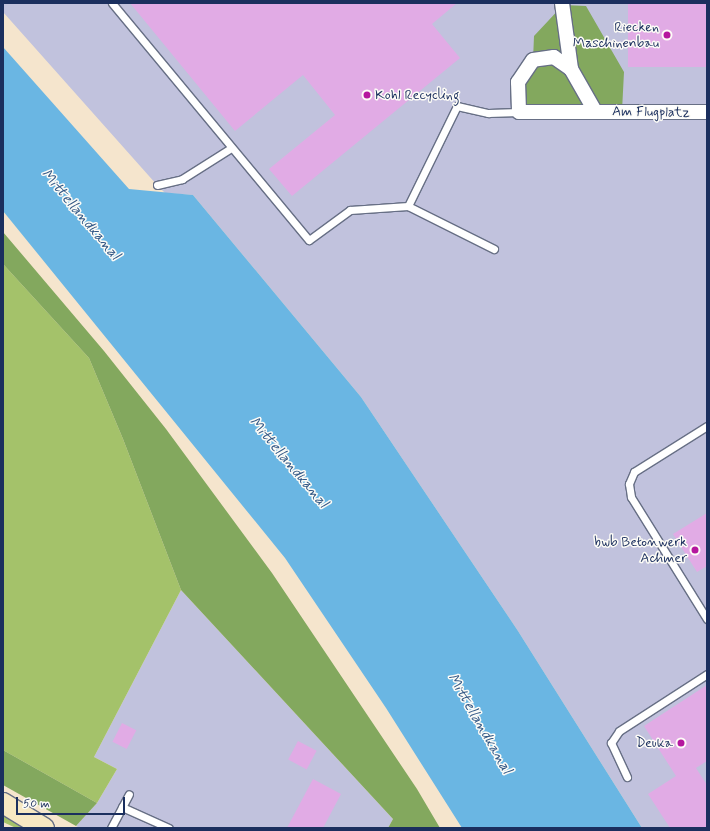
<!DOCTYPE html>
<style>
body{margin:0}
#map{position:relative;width:710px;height:831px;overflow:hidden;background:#f5e5cd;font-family:Mynerve,sans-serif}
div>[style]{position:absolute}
.industrial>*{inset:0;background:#c1c2dd}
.green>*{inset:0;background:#a4c26a}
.forest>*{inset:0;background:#83a85e}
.water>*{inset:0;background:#6ab6e3}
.building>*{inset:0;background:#e1abe5;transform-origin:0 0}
.roads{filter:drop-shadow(1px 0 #676f85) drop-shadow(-1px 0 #676f85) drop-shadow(0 1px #676f85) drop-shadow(0 -1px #676f85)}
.lane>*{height:7px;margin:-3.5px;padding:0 3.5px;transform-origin:3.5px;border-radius:3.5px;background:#fff}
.street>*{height:14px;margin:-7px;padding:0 7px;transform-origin:7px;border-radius:7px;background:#fff}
.secondary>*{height:20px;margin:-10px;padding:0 10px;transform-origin:10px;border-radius:10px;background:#f7e8c3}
.dots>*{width:11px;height:11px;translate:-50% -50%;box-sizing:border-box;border:2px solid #fdfcf7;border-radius:50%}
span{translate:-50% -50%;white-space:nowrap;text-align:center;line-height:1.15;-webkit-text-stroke:3px #fdfcf7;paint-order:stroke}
.poi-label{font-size:14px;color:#1b2f5e}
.right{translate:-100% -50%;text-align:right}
.left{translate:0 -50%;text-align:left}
.street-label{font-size:14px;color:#1b2f5e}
.water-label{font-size:15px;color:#335886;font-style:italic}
.frame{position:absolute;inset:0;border:4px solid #1b2f5e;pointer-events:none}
.scale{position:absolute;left:16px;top:797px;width:109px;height:18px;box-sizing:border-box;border:2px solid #1b2f5e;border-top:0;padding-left:5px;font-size:12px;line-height:14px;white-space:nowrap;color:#1b2f5e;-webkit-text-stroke:3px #fdfcf7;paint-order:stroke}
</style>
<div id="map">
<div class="industrial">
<div style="clip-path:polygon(3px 3px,707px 3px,707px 828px,642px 828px,518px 631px,361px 397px,193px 195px,165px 193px,157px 185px,3px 12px)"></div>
<div style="clip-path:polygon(181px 590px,393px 819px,388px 828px,80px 828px,76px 826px,97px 803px,117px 769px,94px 757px)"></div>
</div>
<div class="green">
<div style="clip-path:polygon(3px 264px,89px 358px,123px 439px,181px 590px,94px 757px,117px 769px,97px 803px,3px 750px)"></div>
<div style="clip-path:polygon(3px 815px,26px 828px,16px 828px,3px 822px)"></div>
</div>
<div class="forest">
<div style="clip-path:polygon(563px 5px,586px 6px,624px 72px,622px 111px,519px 112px,518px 82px,533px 60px,534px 36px)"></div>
<div style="clip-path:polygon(3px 232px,104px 351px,166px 429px,272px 573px,417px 789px,440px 828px,388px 828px,393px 819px,181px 590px,123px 439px,89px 358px,3px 264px)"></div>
<div style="clip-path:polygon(3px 750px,97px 803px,76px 826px,3px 785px)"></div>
</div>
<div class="water">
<div style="clip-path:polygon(3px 47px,129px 189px,193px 195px,361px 397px,518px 631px,642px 828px,462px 828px,386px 708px,285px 558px,3px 211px)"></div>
</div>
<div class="building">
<div style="clip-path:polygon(130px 3px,457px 3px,432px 24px,460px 58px,292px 196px,269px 169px,335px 115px,303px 75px,235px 131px)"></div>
<div style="left:628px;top:3px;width:79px;height:64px"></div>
<div style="clip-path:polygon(707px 513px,707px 566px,697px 572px,673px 534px)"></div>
<div style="clip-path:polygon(707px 685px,707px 761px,696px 768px,707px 785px,707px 828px,670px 828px,648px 794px,676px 776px,644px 726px)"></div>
<div style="left:122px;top:723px;width:16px;height:21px;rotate:27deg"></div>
<div style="left:298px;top:741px;width:21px;height:21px;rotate:28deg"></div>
<div style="clip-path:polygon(313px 779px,341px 794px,323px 828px,287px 828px)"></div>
</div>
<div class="roads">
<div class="lane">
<div style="left:112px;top:3px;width:308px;rotate:50.3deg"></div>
<div style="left:309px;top:240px;width:51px;rotate:-36.2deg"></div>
<div style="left:350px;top:210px;width:58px;rotate:-3.9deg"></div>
<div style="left:157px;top:185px;width:26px;rotate:-13deg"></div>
<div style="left:182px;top:179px;width:58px;rotate:-32.3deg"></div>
<div style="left:494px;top:249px;width:96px;rotate:-153.4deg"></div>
<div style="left:408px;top:206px;width:111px;rotate:-63.9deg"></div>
<div style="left:457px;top:106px;width:32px;rotate:13deg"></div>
<div style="left:488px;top:113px;width:31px;rotate:-2deg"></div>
<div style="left:707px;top:426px;width:86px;rotate:147.8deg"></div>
<div style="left:634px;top:472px;width:13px;rotate:113deg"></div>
<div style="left:629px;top:484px;width:13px;rotate:81deg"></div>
<div style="left:631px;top:497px;width:144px;rotate:58.1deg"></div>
<div style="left:627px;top:777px;width:38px;rotate:-115deg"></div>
<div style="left:611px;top:743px;width:14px;rotate:-56deg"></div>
<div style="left:619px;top:731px;width:105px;rotate:-32.9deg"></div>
<div style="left:122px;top:807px;width:51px;rotate:24.1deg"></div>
<div style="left:111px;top:828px;width:38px;rotate:-62deg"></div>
</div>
<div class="street">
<div style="left:562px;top:3px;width:67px;rotate:82.2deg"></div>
<div style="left:571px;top:69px;width:21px;rotate:-145deg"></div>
<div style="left:554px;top:57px;width:21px;rotate:172deg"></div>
<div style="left:533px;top:60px;width:27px;rotate:124deg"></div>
<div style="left:518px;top:82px;width:30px;rotate:88deg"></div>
<div style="left:519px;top:112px;width:188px"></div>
<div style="left:571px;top:69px;width:48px;rotate:60.3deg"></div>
</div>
<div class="secondary">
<div style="left:3px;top:803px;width:48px;rotate:31.4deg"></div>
</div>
</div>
<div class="dots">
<div style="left:667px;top:35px;background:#b5179e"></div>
<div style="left:367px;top:95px;background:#b5179e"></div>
<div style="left:695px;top:550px;background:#b5179e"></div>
<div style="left:681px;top:743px;background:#b5179e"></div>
</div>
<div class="poi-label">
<span class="right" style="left:659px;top:35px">Riecken<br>Maschinenbau</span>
<span class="left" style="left:375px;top:95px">Kohl Recycling</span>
<span class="right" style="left:687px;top:550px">bwb Betonwerk<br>Achmer</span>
<span class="right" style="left:673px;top:743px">Deuka</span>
</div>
<div class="street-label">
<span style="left:651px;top:112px;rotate:1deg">Am Flugplatz</span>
</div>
<div class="water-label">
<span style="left:80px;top:215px;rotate:50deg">Mittellandkanal</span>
<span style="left:288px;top:463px;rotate:50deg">Mittellandkanal</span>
<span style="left:479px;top:724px;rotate:60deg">Mittellandkanal</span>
</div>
<div class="frame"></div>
<div class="scale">50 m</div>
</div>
